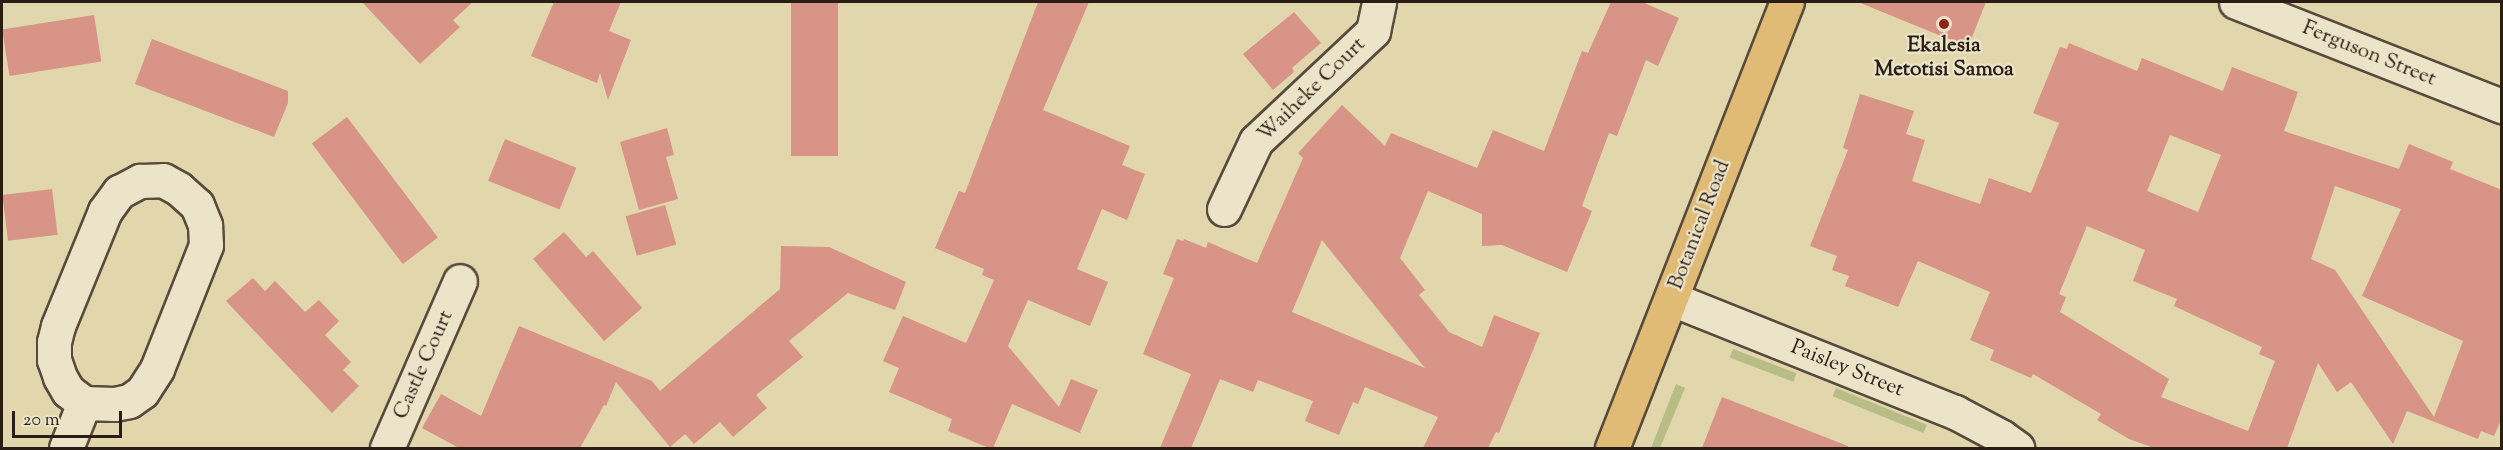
<!DOCTYPE html>
<style>
body{margin:0}
#map{position:relative;width:2503px;height:450px;overflow:hidden;background:#e1d6ac;font-family:"Sorts Mill Goudy",serif}
div>[style]{position:absolute}
.green>*{inset:0;background:#b8bc86;transform-origin:0 0}
.building>*{inset:0;background:#d89486;transform-origin:0 0}
.roads{filter:drop-shadow(2px 0 #584b3c) drop-shadow(-2px 0 #584b3c) drop-shadow(0 2px #584b3c) drop-shadow(0 -2px #584b3c)}
.minor>*{height:33px;margin:-16.5px;padding:0 16.5px;transform-origin:16.5px;border-radius:16.5px;background:#ece4c9}
.major>*{height:33px;margin:-16.5px;padding:0 16.5px;transform-origin:16.5px;border-radius:16.5px;background:#e0bb76}
.dots>*{width:16px;height:16px;translate:-50% -50%;box-sizing:border-box;border:3px solid #ece4c9;border-radius:50%}
span{translate:-50% -50%;white-space:nowrap;text-align:center;line-height:1.15;-webkit-text-stroke:4.5px #ece4c9;paint-order:stroke}
.poi-label{font-size:21px;color:#2a1d16;font-weight:700}
.street-label{font-size:21px;color:#2a1d16}
.frame{position:absolute;inset:0;border:3px solid #2a1d16;pointer-events:none}
.scale{position:absolute;left:12px;top:411px;width:110px;height:27px;box-sizing:border-box;border:3px solid #2a1d16;border-top:0;padding-left:8px;font-size:18px;line-height:21px;white-space:nowrap;color:#2a1d16;-webkit-text-stroke:4px #ece4c9;paint-order:stroke}
</style>
<div id="map">
<div class="green">
<div style="left:1733px;top:349px;width:68px;height:9px;rotate:21deg"></div>
<div style="clip-path:polygon(1676px 384px,1685px 388px,1660px 448px,1651px 448px)"></div>
<div style="left:1836px;top:388px;width:98px;height:9px;rotate:22deg"></div>
</div>
<div class="building">
<div style="clip-path:polygon(362px 2px,473px 2px,453px 20px,460px 27px,420px 64px)"></div>
<div style="clip-path:polygon(554px 2px,621px 2px,609px 31px,631px 40px,608px 100px,600px 73px,597px 83px,531px 56px)"></div>
<div style="left:791px;top:2px;width:47px;height:154px"></div>
<div style="clip-path:polygon(1038px 2px,1089px 2px,1043px 110px,1130px 146px,1122px 165px,1145px 174px,1127px 220px,1102px 209px,1077px 269px,1108px 282px,1090px 326px,1028px 300px,1008px 346px,1059px 407px,1071px 379px,1098px 390px,1080px 432px,1082px 434px,1012px 404px,993px 448px,989px 448px,948px 431px,952px 419px,889px 392px,899px 368px,883px 361px,903px 316px,966px 343px,994px 280px,982px 275px,984px 269px,935px 248px,959px 191px,965px 193px)"></div>
<div style="clip-path:polygon(evenodd,1611px 2px,1642px 2px,1679px 18px,1658px 66px,1646px 60px,1617px 136px,1609px 133px,1582px 206px,1592px 211px,1567px 272px,1502px 245px,1482px 246px,1482px 214px,1428px 191px,1400px 258px,1425px 290px,1419px 295px,1449px 332px,1482px 347px,1494px 315px,1540px 333px,1499px 433px,1496px 432px,1488px 448px,1423px 448px,1438px 417px,1365px 387px,1358px 404px,1353px 402px,1339px 435px,1305px 421px,1313px 401px,1258px 380px,1253px 392px,1220px 379px,1191px 448px,1160px 448px,1191px 374px,1143px 354px,1174px 278px,1163px 274px,1177px 239px,1183px 241px,1184px 239px,1206px 248px,1208px 242px,1257px 263px,1303px 158px,1298px 153px,1342px 105px,1385px 146px,1391px 133px,1477px 168px,1493px 130px,1544px 151px,1582px 51px,1588px 53px,1611px 2px,1322px 240px,1425px 368px,1292px 312px,1322px 240px)"></div>
<div style="clip-path:polygon(1858px 2px,1986px 2px,1968px 47px)"></div>
<div style="clip-path:polygon(1294px 12px,1321px 43px,1292px 68px,1294px 72px,1273px 90px,1243px 54px)"></div>
<div style="left:94px;top:15px;width:47px;height:93px;rotate:81deg"></div>
<div style="clip-path:polygon(152px 39px,288px 91px,288px 103px,274px 137px,135px 84px)"></div>
<div style="clip-path:polygon(evenodd,2069px 43px,2137px 71px,2142px 58px,2223px 91px,2232px 67px,2298px 92px,2284px 131px,2399px 169px,2409px 144px,2453px 162px,2450px 169px,2502px 190px,2502px 418px,2494px 436px,2481px 431px,2478px 439px,2407px 411px,2393px 444px,2351px 382px,2337px 392px,2318px 363px,2287px 448px,2154px 448px,2129px 439px,2097px 420px,2101px 414px,2033px 374px,2031px 378px,1990px 360px,1994px 350px,1970px 340px,1990px 292px,1918px 261px,1898px 307px,1845px 286px,1849px 276px,1832px 270px,1837px 256px,1810px 246px,1848px 150px,1843px 148px,1860px 94px,1914px 111px,1906px 134px,1925px 140px,1912px 181px,1980px 204px,1989px 178px,2031px 193px,2059px 123px,2033px 113px,2060px 47px,2067px 49px,2069px 43px,2170px 135px,2221px 155px,2198px 212px,2147px 191px,2170px 135px,2069px 43px,2335px 186px,2401px 209px,2362px 296px,2463px 341px,2434px 417px,2335px 270px,2311px 259px,2335px 186px,2069px 43px,2087px 226px,2145px 250px,2133px 281px,2177px 299px,2174px 306px,2262px 347px,2259px 354px,2275px 361px,2248px 431px,2161px 397px,2169px 379px,2060px 312px,2066px 297px,2059px 294px,2087px 226px)"></div>
<div style="left:347px;top:117px;width:151px;height:44px;rotate:53deg"></div>
<div style="clip-path:polygon(667px 128px,674px 155px,666px 157px,678px 199px,639px 210px,620px 142px)"></div>
<div style="left:505px;top:139px;width:77px;height:45px;rotate:22deg"></div>
<div style="left:52px;top:189px;width:46px;height:50px;rotate:83deg"></div>
<div style="left:665px;top:205px;width:41px;height:41px;rotate:74deg"></div>
<div style="clip-path:polygon(564px 232px,586px 257px,593px 251px,642px 308px,604px 341px,533px 259px)"></div>
<div style="clip-path:polygon(781px 246px,829px 247px,906px 282px,895px 310px,848px 293px,789px 341px,803px 357px,756px 395px,767px 408px,733px 437px,720px 422px,694px 444px,685px 434px,670px 447px,616px 382px,606px 406px,604px 405px,580px 448px,459px 448px,422px 428px,441px 394px,481px 416px,519px 326px,652px 381px,660px 391px,780px 289px)"></div>
<div style="clip-path:polygon(253px 278px,265px 291px,275px 281px,305px 312px,319px 300px,339px 321px,325px 335px,351px 362px,343px 370px,359px 386px,332px 413px,226px 301px)"></div>
<div style="clip-path:polygon(1722px 397px,1848px 446px,1848px 448px,1702px 448px)"></div>
</div>
<div class="roads">
<div class="minor">
<div style="left:2236px;top:2px;width:286px;rotate:21.4deg"></div>
<div style="left:163px;top:180px;width:18px;rotate:29deg"></div>
<div style="left:179px;top:189px;width:24px;rotate:42deg"></div>
<div style="left:197px;top:205px;width:22px;rotate:68deg"></div>
<div style="left:205px;top:225px;width:20px;rotate:87deg"></div>
<div style="left:206px;top:245px;width:133px;rotate:111.6deg"></div>
<div style="left:157px;top:369px;width:27px;rotate:123deg"></div>
<div style="left:142px;top:392px;width:16px;rotate:145deg"></div>
<div style="left:129px;top:401px;width:14px;rotate:168deg"></div>
<div style="left:115px;top:404px;width:31px;rotate:-178deg"></div>
<div style="left:84px;top:403px;width:20px;rotate:-143deg"></div>
<div style="left:68px;top:391px;width:16px;rotate:-120deg"></div>
<div style="left:60px;top:377px;width:18px;rotate:-109deg"></div>
<div style="left:54px;top:360px;width:18px;rotate:-90deg"></div>
<div style="left:54px;top:342px;width:16px;rotate:-76deg"></div>
<div style="left:58px;top:326px;width:124px;rotate:-67.8deg"></div>
<div style="left:105px;top:211px;width:24px;rotate:-54deg"></div>
<div style="left:119px;top:192px;width:24px;rotate:-28deg"></div>
<div style="left:140px;top:181px;width:23px;rotate:-2deg"></div>
<div style="left:1224px;top:209px;width:75px;rotate:-64.8deg"></div>
<div style="left:1256px;top:141px;width:161px;rotate:-43.2deg"></div>
<div style="left:1373px;top:31px;width:30px;rotate:-78deg"></div>
<div style="left:1672px;top:299px;width:305px;rotate:21.8deg"></div>
<div style="left:1955px;top:412px;width:53px;rotate:28deg"></div>
<div style="left:2002px;top:437px;width:19px;rotate:36deg"></div>
<div style="left:66px;top:448px;width:48px;rotate:-68.2deg"></div>
<div style="left:387px;top:448px;width:182px;rotate:-66.4deg"></div>
</div>
<div class="major">
<div style="left:1612px;top:448px;width:479px;rotate:-68.6deg"></div>
</div>
</div>
<div class="dots">
<div style="left:1944px;top:24px;background:#8f2418"></div>
</div>
<div class="poi-label">
<span style="left:1944px;top:58px">Ekalesia<br>Metotisi Samoa</span>
</div>
<div class="street-label">
<span style="left:2369px;top:54px;rotate:22deg">Ferguson Street</span>
<span style="left:1312px;top:90px;rotate:-44deg">Waiheke Court</span>
<span style="left:1700px;top:225px;rotate:-69deg">Botanical Road</span>
<span style="left:424px;top:365px;rotate:-66deg">Castle Court</span>
<span style="left:1847px;top:369px;rotate:22deg">Paisley Street</span>
</div>
<div class="frame"></div>
<div class="scale">20 m</div>
</div>
